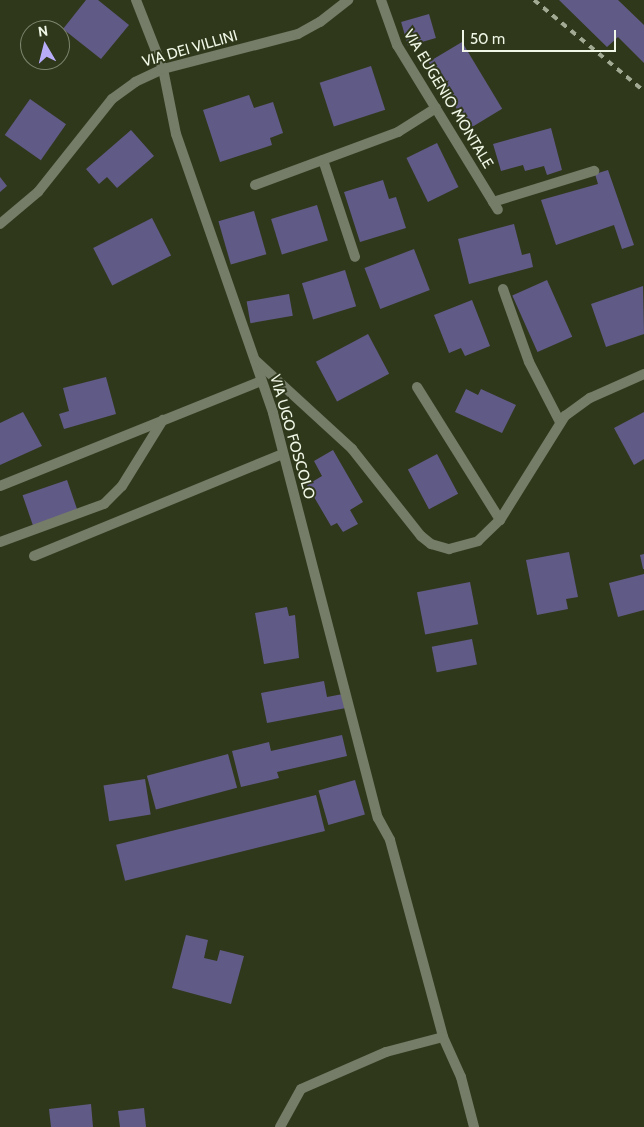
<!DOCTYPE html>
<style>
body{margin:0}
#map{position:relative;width:644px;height:1127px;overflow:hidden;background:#30381c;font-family:Cabin,sans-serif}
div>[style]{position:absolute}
.building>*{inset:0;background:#605a87;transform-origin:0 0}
.service>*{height:10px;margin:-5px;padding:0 5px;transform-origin:5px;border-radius:5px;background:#757c67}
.minor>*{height:10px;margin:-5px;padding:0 5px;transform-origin:5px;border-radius:5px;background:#757c67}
.rail>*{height:4px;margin-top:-2px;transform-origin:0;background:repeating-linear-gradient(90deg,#a3aa94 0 6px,transparent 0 12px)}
span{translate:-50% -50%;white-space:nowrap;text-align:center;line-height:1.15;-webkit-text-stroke:4px #30381c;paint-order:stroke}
.street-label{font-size:15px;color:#f1f7e6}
.north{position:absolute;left:20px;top:20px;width:50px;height:50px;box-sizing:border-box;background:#30381c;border:1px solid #7d846d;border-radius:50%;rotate:352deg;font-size:14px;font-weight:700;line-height:20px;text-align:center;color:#f1f7e6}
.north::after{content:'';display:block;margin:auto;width:18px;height:22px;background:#b6acf8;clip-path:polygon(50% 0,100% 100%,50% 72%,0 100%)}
.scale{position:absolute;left:462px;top:30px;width:154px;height:22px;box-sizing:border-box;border:2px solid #f1f7e6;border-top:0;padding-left:6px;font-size:15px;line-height:18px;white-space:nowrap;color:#f1f7e6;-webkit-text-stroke:4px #30381c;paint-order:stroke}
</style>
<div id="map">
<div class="building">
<div style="clip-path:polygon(86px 0,98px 0,129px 25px,101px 59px,63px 29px)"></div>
<div style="clip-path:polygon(559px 0,618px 0,644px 25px,644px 63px,618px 37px,607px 47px)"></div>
<div style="left:429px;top:14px;width:25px;height:29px;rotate:74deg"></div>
<div style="left:462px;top:42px;width:78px;height:39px;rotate:59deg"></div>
<div style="left:371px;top:66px;width:46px;height:54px;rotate:72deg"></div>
<div style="clip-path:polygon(249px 95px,254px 108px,273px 102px,283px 133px,270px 138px,272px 145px,220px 162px,203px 110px)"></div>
<div style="left:30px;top:99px;width:44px;height:44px;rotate:35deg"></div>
<div style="clip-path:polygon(551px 128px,562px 170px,547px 175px,544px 166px,525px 171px,523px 165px,501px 171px,493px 144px)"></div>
<div style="clip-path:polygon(131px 130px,154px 156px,117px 188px,107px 177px,99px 184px,86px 169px)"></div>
<div style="left:437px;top:143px;width:49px;height:34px;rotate:64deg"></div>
<div style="clip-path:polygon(608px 170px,634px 245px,622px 249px,614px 225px,556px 245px,541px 200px,598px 184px,595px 174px)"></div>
<div style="clip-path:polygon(0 177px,7px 186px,0 192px)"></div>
<div style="clip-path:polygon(383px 180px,389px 199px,396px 197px,406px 228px,360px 242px,344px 192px)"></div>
<div style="left:317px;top:205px;width:37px;height:48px;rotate:73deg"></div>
<div style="left:254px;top:211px;width:45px;height:37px;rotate:74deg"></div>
<div style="left:152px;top:218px;width:42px;height:66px;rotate:63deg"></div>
<div style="clip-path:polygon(514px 224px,522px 255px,530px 253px,533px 267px,469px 284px,458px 239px)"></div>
<div style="left:414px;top:249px;width:44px;height:53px;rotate:69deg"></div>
<div style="left:345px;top:270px;width:38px;height:45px;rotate:73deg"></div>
<div style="left:547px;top:280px;width:62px;height:38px;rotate:66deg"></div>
<div style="clip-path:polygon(643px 286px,644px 334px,606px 347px,591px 304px)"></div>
<div style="left:289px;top:294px;width:22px;height:43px;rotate:80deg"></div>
<div style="clip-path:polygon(472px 300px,490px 346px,465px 356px,461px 348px,449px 353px,434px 315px)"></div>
<div style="left:368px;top:334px;width:45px;height:59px;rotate:62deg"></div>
<div style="clip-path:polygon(106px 377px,116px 414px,64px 429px,59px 414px,69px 411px,63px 388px)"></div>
<div style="clip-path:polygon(466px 389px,478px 395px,481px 389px,516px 405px,502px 433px,455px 412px)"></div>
<div style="clip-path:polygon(23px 412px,42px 446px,0 465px,0 423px)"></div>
<div style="clip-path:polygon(644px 412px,644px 459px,634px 465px,614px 428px)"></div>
<div style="clip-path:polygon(333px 450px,363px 502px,350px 510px,358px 524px,343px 532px,337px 523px,331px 526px,307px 485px,322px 476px,314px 461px)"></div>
<div style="left:437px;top:454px;width:45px;height:33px;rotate:62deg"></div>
<div style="left:67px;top:480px;width:37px;height:47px;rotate:71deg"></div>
<div style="clip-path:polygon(569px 552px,578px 597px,566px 599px,568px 609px,537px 615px,526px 560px)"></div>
<div style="clip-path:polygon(644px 554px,644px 569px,643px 569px,640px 555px)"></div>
<div style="clip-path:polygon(644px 574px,644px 610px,618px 617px,609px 583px)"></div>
<div style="left:470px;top:582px;width:43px;height:54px;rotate:79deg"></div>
<div style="clip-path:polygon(287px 607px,289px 616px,295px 615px,299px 658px,264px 664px,255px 613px)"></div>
<div style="left:472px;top:639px;width:26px;height:41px;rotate:79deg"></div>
<div style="clip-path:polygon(324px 681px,327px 697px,343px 694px,346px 708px,267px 723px,261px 693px)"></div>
<div style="clip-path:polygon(342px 735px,347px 756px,277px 772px,279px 778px,241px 787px,232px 751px,269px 742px,271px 751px)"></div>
<div style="left:228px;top:754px;width:35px;height:84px;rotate:75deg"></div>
<div style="left:145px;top:779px;width:36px;height:42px;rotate:81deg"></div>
<div style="left:355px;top:780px;width:36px;height:38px;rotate:74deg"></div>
<div style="left:316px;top:795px;width:37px;height:206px;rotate:76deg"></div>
<div style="clip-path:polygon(186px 935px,208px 940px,204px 958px,217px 961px,220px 950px,244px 956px,231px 1004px,172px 988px)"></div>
<div style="clip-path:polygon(91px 1104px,93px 1127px,51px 1127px,49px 1109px)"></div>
<div style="clip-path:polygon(144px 1108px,146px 1127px,120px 1127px,118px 1111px)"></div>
</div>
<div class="service">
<div style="left:323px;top:160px;width:102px;rotate:71.7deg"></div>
<div style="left:255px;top:185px;width:153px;rotate:-20.3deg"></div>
<div style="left:398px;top:132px;width:45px;rotate:-32.3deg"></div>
<div style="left:493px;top:202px;width:106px;rotate:-17.1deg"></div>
<div style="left:503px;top:289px;width:77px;rotate:70.4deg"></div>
<div style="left:529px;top:362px;width:68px;rotate:62.7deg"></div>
<div style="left:417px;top:387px;width:157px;rotate:58deg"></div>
<div style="left:0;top:486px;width:281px;rotate:-21.9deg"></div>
<div style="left:0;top:542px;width:111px;rotate:-20.1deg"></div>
<div style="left:104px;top:504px;width:25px;rotate:-45deg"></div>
<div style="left:122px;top:486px;width:78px;rotate:-58.2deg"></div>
<div style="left:34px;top:556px;width:269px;rotate:-22.3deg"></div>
</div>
<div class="minor">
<div style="left:136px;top:0;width:74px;rotate:68.6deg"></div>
<div style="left:163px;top:69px;width:66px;rotate:78.7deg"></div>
<div style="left:176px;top:134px;width:295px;rotate:70.8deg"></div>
<div style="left:273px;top:413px;width:418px;rotate:75.5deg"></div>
<div style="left:378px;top:818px;width:25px;rotate:61deg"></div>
<div style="left:390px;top:840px;width:204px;rotate:74.9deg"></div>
<div style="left:443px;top:1037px;width:44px;rotate:65.8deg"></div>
<div style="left:461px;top:1077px;width:52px;rotate:75.4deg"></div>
<div style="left:381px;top:0;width:48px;rotate:70.4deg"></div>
<div style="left:397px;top:45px;width:193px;rotate:58.5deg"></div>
<div style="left:0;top:224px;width:50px;rotate:-40.1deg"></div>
<div style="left:38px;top:192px;width:119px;rotate:-51.5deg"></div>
<div style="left:112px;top:99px;width:29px;rotate:-36deg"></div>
<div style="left:135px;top:82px;width:31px;rotate:-25deg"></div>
<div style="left:163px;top:69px;width:139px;rotate:-14.5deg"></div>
<div style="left:298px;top:34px;width:25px;rotate:-29deg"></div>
<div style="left:320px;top:22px;width:36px;rotate:-38deg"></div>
<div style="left:255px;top:360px;width:132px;rotate:42.5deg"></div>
<div style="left:352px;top:449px;width:111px;rotate:51.6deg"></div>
<div style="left:421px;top:536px;width:13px;rotate:39deg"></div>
<div style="left:431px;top:544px;width:19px;rotate:16deg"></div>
<div style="left:449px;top:549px;width:30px;rotate:-15deg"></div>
<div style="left:478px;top:541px;width:30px;rotate:-44deg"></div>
<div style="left:500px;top:520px;width:123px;rotate:-58deg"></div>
<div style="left:565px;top:416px;width:31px;rotate:-36deg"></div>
<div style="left:590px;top:398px;width:59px;rotate:-24deg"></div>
<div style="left:280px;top:1127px;width:43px;rotate:-61.1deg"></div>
<div style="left:301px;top:1089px;width:93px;rotate:-23.5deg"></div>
<div style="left:386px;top:1052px;width:59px;rotate:-14.7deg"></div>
</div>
<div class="rail">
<div style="left:534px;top:0;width:143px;rotate:39.6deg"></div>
</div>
<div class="street-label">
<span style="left:190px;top:49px;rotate:-16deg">VIA DEI VILLINI</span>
<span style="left:448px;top:99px;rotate:59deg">VIA EUGENIO MONTALE</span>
<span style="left:292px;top:437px;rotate:74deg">VIA UGO FOSCOLO</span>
</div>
<div class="north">N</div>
<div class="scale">50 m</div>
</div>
